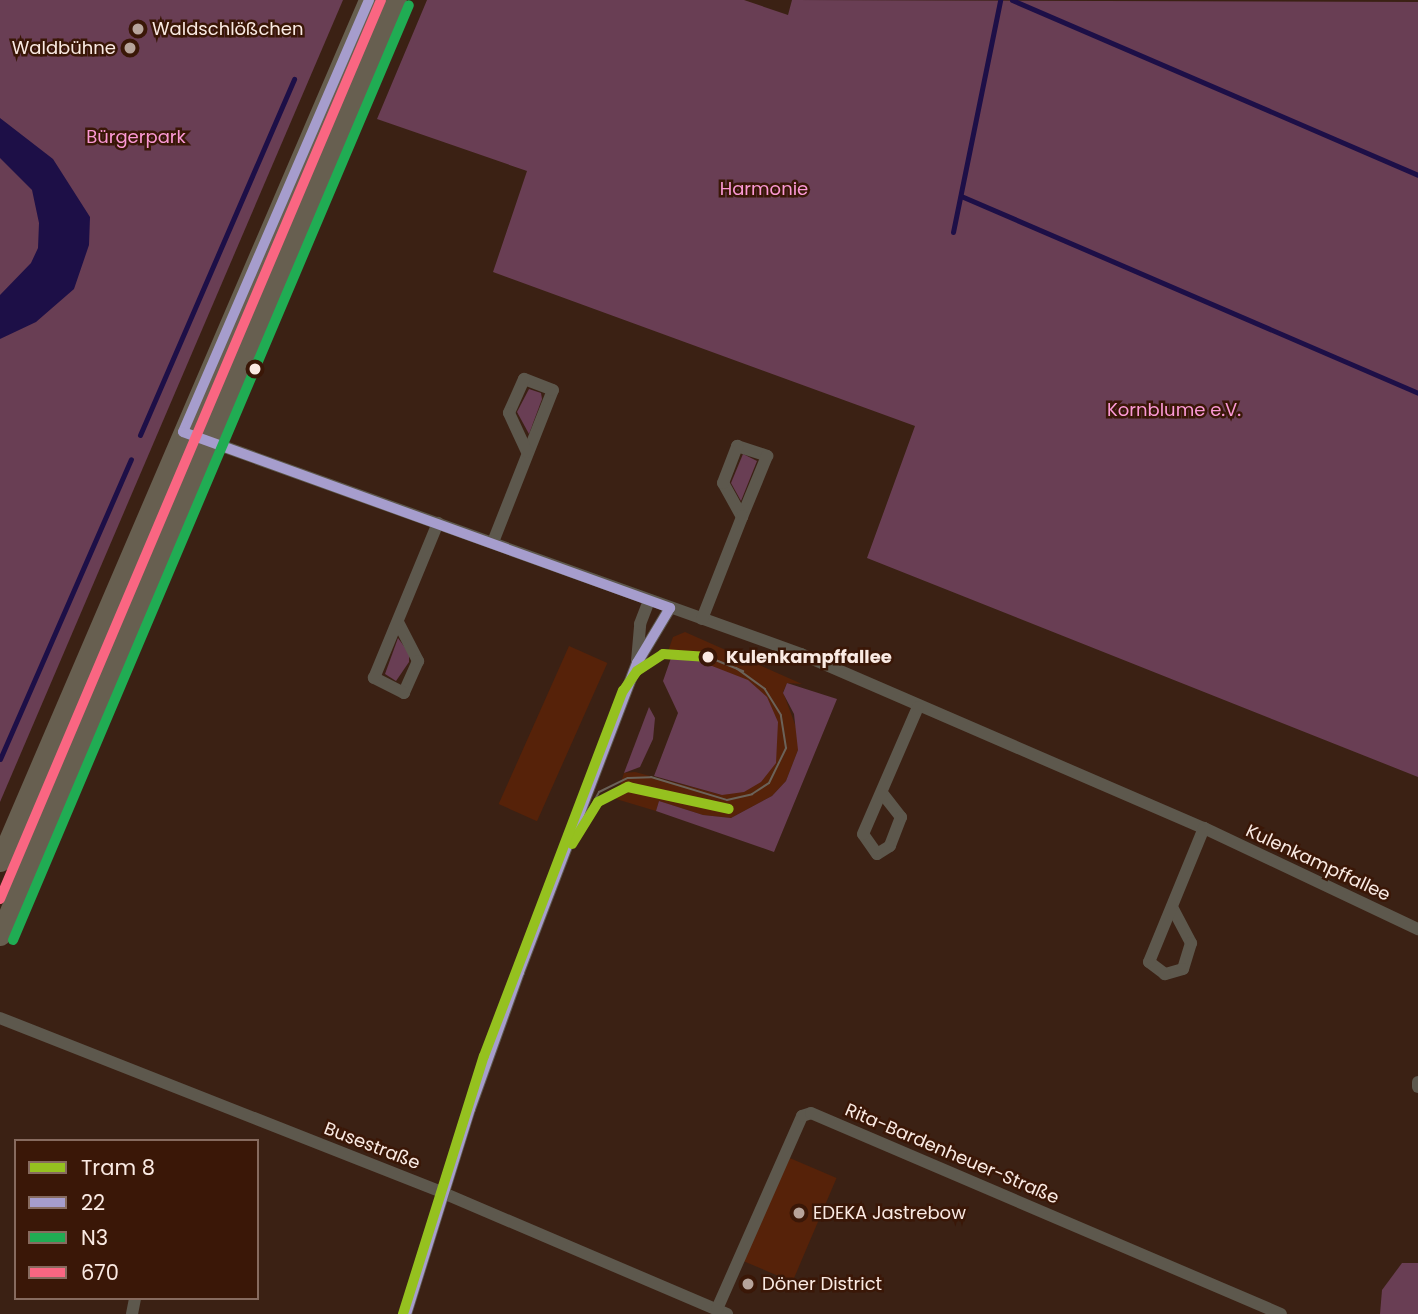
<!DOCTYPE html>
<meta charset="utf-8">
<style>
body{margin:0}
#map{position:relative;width:1418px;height:1314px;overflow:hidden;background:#3b2114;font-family:Poppins,sans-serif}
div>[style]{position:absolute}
.built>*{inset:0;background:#562209;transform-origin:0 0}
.green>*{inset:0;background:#693e54}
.water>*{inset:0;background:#1d0f47}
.stream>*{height:5px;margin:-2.5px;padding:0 2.5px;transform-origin:2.5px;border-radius:2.5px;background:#1d0f47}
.street>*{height:12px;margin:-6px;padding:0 6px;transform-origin:6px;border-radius:6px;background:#5d584d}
.primary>*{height:21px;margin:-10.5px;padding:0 10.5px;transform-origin:10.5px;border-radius:10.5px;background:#675f50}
.tram>*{height:2px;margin:-1px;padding:0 1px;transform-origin:1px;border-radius:1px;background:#6b6259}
.bus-1>*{height:10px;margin:-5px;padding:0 5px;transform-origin:5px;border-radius:5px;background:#a69dcd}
.bus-2>*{height:10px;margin:-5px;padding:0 5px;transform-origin:5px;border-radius:5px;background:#20ac53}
.bus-3>*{height:10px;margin:-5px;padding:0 5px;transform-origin:5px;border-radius:5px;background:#fa6682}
.tram-1>*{height:10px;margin:-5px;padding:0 5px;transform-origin:5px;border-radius:5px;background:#95c11f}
.dots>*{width:19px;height:19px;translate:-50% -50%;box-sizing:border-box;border:4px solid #3a1707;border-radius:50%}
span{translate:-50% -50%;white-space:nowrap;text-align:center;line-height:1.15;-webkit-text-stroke:5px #3a1707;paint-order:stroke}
.poi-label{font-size:18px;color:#faeae3}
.left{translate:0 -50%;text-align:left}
.right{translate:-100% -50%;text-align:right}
.park-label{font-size:18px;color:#fb99d5}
.stop-label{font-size:18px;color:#faeae3;font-weight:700}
.street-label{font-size:18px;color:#faeae3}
.legend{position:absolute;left:14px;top:1139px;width:245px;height:161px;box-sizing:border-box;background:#3a1707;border:2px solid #876b5f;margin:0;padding:9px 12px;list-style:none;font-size:21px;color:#faeae3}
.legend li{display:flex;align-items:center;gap:14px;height:35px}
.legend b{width:35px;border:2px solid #876b5f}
</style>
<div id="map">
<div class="built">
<div style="clip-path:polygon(685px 632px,802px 684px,787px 683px,783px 692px,799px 735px,798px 750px,786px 781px,772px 796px,731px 818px,703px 815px,659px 801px,656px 811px,616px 799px,624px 773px,635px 772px,722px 795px,689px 657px,666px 657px,673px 637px)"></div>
<div style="left:569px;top:646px;width:42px;height:173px;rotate:24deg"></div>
<div style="left:785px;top:1156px;width:56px;height:113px;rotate:23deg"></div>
</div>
<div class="green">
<div style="clip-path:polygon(0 0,343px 0,0 802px)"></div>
<div style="clip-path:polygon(427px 0,744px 0,788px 15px,792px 0,1418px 2px,1418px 777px,867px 558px,915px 426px,493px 272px,527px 171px,377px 119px)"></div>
<div style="clip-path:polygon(529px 389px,541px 393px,542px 399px,529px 434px,517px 412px)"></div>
<div style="clip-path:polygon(743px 454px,757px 461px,741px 501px,731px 483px)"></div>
<div style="clip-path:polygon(398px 638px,409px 653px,409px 662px,396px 681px,385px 674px)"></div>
<div style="clip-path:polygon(689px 657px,748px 680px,767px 697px,778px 722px,776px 763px,761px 782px,744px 792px,722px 795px,654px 776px,678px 713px,663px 681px,671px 658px)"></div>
<div style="clip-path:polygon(787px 683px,837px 699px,774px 852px,656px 811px,659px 801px,703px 815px,731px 818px,772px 796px,786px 781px,798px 750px,794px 714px,783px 693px)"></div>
<div style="clip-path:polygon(649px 707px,655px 718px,653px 739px,640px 767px,624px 773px)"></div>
<div style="clip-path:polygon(1402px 1263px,1418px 1263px,1418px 1314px,1380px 1314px,1382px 1290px)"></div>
</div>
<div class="water">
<div style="clip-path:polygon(0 118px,53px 159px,90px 217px,89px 245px,74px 289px,36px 322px,0 339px,0 295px,31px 263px,38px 248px,39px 223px,32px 190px,0 158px)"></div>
</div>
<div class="stream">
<div style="left:1012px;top:0;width:442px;rotate:23.3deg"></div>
<div style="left:961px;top:196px;width:498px;rotate:23.3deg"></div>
<div style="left:953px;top:232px;width:237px;rotate:-78.5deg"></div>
<div style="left:140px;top:435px;width:388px;rotate:-66.6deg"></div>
<div style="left:0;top:759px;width:327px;rotate:-66.4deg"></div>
</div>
<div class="street">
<div style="left:183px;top:432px;width:657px;rotate:19.76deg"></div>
<div style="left:801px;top:654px;width:439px;rotate:23.4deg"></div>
<div style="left:1204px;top:828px;width:237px;rotate:25.3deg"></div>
<div style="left:737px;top:446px;width:32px;rotate:18deg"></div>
<div style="left:767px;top:456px;width:66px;rotate:112.3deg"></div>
<div style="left:742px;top:517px;width:39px;rotate:-119deg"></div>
<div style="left:723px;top:483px;width:40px;rotate:-69deg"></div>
<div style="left:493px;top:542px;width:163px;rotate:-68.5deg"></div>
<div style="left:553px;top:390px;width:31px;rotate:-159deg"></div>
<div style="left:524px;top:379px;width:37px;rotate:114deg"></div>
<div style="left:509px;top:413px;width:43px;rotate:65.2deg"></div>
<div style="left:702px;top:619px;width:110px;rotate:-68.6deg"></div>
<div style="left:399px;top:624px;width:42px;rotate:62.8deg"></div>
<div style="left:418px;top:661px;width:35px;rotate:114deg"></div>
<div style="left:404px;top:693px;width:34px;rotate:-153deg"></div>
<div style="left:374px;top:678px;width:168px;rotate:-67.6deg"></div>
<div style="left:637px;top:661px;width:37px;rotate:-85deg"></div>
<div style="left:640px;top:624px;width:26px;rotate:-69deg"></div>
<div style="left:882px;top:793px;width:31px;rotate:52deg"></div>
<div style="left:901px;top:817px;width:31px;rotate:111deg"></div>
<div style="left:890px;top:846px;width:15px;rotate:148deg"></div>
<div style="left:877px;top:854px;width:24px;rotate:-125deg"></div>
<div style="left:863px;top:834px;width:138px;rotate:-66.6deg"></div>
<div style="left:1172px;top:907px;width:41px;rotate:62.2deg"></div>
<div style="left:1191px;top:943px;width:27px;rotate:107deg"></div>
<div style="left:1183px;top:969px;width:19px;rotate:164deg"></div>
<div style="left:1165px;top:974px;width:20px;rotate:-143deg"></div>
<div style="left:1149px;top:962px;width:145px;rotate:-67.7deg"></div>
<div style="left:0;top:1018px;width:474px;rotate:21.5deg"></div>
<div style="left:441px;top:1192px;width:311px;rotate:23.1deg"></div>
<div style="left:1418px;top:1082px;width:5px;rotate:90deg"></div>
<div style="left:717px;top:1309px;width:211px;rotate:-66.2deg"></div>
<div style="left:802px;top:1116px;width:9px;rotate:-18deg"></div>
<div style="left:811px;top:1113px;width:511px;rotate:23.15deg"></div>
<div style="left:132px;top:1314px;width:16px;rotate:-79deg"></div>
<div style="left:406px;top:1314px;width:215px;rotate:-72.7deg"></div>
<div style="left:470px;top:1109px;width:145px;rotate:-70.3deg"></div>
<div style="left:519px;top:972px;width:331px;rotate:-69.1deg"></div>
<div style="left:637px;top:663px;width:64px;rotate:-59deg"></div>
</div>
<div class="primary">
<div style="left:0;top:861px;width:937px;rotate:-66.8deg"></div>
<div style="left:0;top:935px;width:1015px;rotate:-67.05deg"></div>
</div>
<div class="tram">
<div style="left:708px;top:657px;width:38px;rotate:22deg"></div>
<div style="left:576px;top:834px;width:48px;rotate:-61.3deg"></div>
<div style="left:599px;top:792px;width:32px;rotate:-26deg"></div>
<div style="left:628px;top:778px;width:23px;rotate:-2deg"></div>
<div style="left:651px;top:777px;width:79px;rotate:16.8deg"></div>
<div style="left:727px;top:800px;width:26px;rotate:-13deg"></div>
<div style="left:752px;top:794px;width:20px;rotate:-33deg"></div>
<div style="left:769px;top:783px;width:39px;rotate:-64deg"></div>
<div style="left:786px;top:748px;width:33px;rotate:-99deg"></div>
<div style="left:781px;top:715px;width:31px;rotate:-122deg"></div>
<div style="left:765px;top:689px;width:36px;rotate:-144deg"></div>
</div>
<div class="bus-1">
<div style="left:369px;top:0;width:470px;rotate:113.3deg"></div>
<div style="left:183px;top:432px;width:518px;rotate:19.87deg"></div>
<div style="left:670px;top:608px;width:64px;rotate:121deg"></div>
<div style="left:637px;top:663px;width:331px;rotate:110.9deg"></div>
<div style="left:519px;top:972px;width:145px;rotate:109.7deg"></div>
<div style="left:470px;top:1109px;width:215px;rotate:107.3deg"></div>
</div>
<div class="bus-2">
<div style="left:13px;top:940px;width:1015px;rotate:-67.05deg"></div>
</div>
<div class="bus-3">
<div style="left:0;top:899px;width:976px;rotate:-67.03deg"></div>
</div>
<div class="tram-1">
<div style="left:572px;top:844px;width:49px;rotate:-58.2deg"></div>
<div style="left:598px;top:802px;width:34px;rotate:-27deg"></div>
<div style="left:628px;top:787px;width:103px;rotate:12.3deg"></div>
<div style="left:403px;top:1314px;width:270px;rotate:-72.6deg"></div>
<div style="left:484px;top:1056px;width:391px;rotate:-69.2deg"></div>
<div style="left:623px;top:691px;width:24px;rotate:-55deg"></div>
<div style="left:637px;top:671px;width:31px;rotate:-33deg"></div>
<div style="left:663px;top:654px;width:45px;rotate:3.8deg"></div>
</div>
<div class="dots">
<div style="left:138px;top:29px;background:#b7a49b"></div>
<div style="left:130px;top:48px;background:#b7a49b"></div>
<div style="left:255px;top:369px;background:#faeae3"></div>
<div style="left:708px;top:657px;background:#faeae3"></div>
<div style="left:799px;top:1213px;background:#b7a49b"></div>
<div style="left:748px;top:1284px;background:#b7a49b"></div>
</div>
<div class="poi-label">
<span class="left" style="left:152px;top:29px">Waldschlößchen</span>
<span class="right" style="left:116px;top:48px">Waldbühne</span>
<span class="left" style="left:813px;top:1213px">EDEKA Jastrebow</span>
<span class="left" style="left:762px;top:1284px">Döner District</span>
</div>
<div class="park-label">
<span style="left:136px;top:137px">Bürgerpark</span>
<span style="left:764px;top:189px">Harmonie</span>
<span style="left:1174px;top:410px">Kornblume e.V.</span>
</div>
<div class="stop-label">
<span class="left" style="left:726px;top:657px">Kulenkampffallee</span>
</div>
<div class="street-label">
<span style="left:1318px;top:863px;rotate:25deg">Kulenkampffallee</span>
<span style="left:372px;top:1146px;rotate:21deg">Busestraße</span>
<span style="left:952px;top:1154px;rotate:23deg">Rita-Bardenheuer-Straße</span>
</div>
<ul class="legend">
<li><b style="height:9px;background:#95c11f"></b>Tram 8</li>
<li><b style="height:9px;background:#a69dcd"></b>22</li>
<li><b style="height:9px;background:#20ac53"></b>N3</li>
<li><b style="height:9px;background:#fa6682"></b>670</li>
</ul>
</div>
